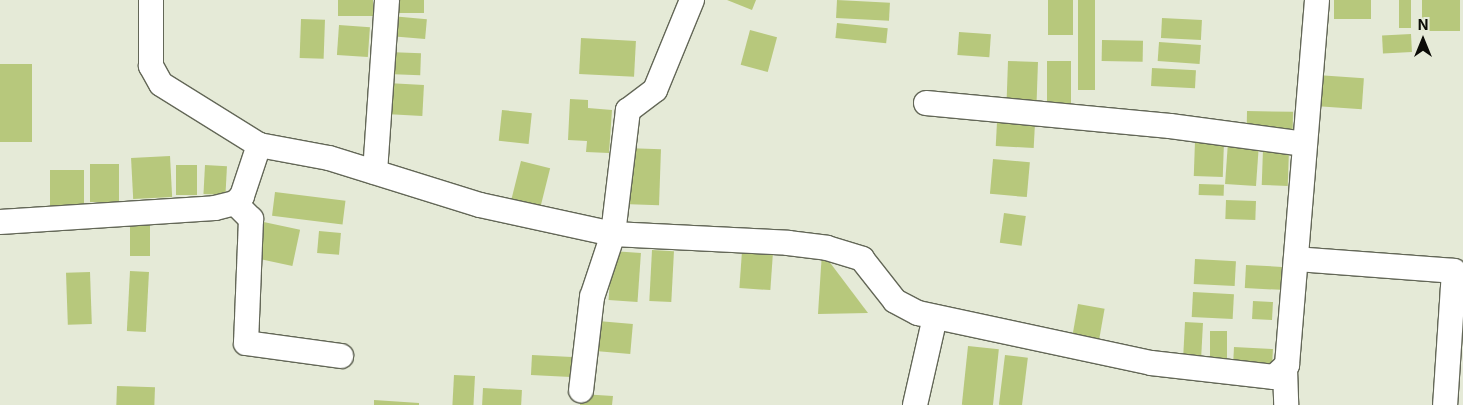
<!DOCTYPE html>
<style>
body{margin:0}
#map{position:relative;width:1463px;height:405px;overflow:hidden;background:#e5ead7;font-family:Inter,sans-serif}
div>[style]{position:absolute}
.building>*{inset:0;background:#b7c87c;transform-origin:0 0}
.roads{filter:drop-shadow(1px 0 #636757) drop-shadow(-1px 0 #636757) drop-shadow(0 1px #636757) drop-shadow(0 -1px #636757)}
.street>*{height:24px;margin:-12px;padding:0 12px;transform-origin:12px;border-radius:12px;background:#fff}
span{translate:-50% -50%;white-space:nowrap;text-align:center;line-height:1.15;-webkit-text-stroke:4px #e5ead7;paint-order:stroke}
.north{position:absolute;left:1398px;top:15px;width:50px;height:50px;-webkit-text-stroke:4px #e5ead7;paint-order:stroke;rotate:0deg;font-size:14px;font-weight:700;line-height:20px;text-align:center;color:#0b0c07}
.north::after{content:'';display:block;margin:auto;width:18px;height:22px;background:#0b0c07;clip-path:polygon(50% 0,100% 100%,50% 72%,0 100%)}
</style>
<div id="map">
<div class="building">
<div style="left:338px;top:0;width:35px;height:16px"></div>
<div style="left:395px;top:0;width:29px;height:13px"></div>
<div style="clip-path:polygon(727px 0,756px 0,752px 10px)"></div>
<div style="left:837px;top:0;width:53px;height:18px;rotate:3deg"></div>
<div style="left:1048px;top:0;width:25px;height:35px"></div>
<div style="left:1078px;top:0;width:17px;height:90px"></div>
<div style="left:1334px;top:0;width:37px;height:19px"></div>
<div style="left:1399px;top:0;width:12px;height:28px"></div>
<div style="left:1422px;top:0;width:38px;height:31px"></div>
<div style="left:391px;top:16px;width:36px;height:20px;rotate:5deg"></div>
<div style="left:1162px;top:18px;width:40px;height:20px;rotate:3deg"></div>
<div style="left:301px;top:19px;width:24px;height:39px;rotate:2deg"></div>
<div style="left:837px;top:23px;width:51px;height:15px;rotate:6deg"></div>
<div style="left:339px;top:25px;width:31px;height:30px;rotate:4deg"></div>
<div style="left:750px;top:30px;width:28px;height:36px;rotate:15deg"></div>
<div style="left:959px;top:32px;width:32px;height:23px;rotate:4deg"></div>
<div style="left:1411px;top:34px;width:18px;height:29px;rotate:87deg"></div>
<div style="left:581px;top:38px;width:55px;height:36px;rotate:3deg"></div>
<div style="left:1102px;top:40px;width:41px;height:21px;rotate:1deg"></div>
<div style="left:1159px;top:42px;width:42px;height:19px;rotate:4deg"></div>
<div style="left:388px;top:52px;width:33px;height:22px;rotate:2deg"></div>
<div style="left:1008px;top:61px;width:30px;height:44px;rotate:2deg"></div>
<div style="left:1047px;top:61px;width:24px;height:52px"></div>
<div style="left:0;top:64px;width:32px;height:78px"></div>
<div style="left:1152px;top:68px;width:44px;height:18px;rotate:3deg"></div>
<div style="left:1317px;top:75px;width:47px;height:31px;rotate:4deg"></div>
<div style="left:387px;top:83px;width:37px;height:31px;rotate:3deg"></div>
<div style="clip-path:polygon(570px 99px,588px 100px,588px 108px,612px 110px,609px 153px,586px 152px,587px 141px,568px 140px)"></div>
<div style="left:502px;top:110px;width:30px;height:31px;rotate:6deg"></div>
<div style="left:1247px;top:111px;width:46px;height:19px;rotate:1deg"></div>
<div style="left:997px;top:122px;width:38px;height:24px;rotate:3deg"></div>
<div style="left:1195px;top:141px;width:29px;height:35px;rotate:2deg"></div>
<div style="left:1228px;top:142px;width:31px;height:42px;rotate:4deg"></div>
<div style="left:625px;top:148px;width:36px;height:56px;rotate:2deg"></div>
<div style="left:1263px;top:149px;width:26px;height:36px;rotate:2deg"></div>
<div style="left:170px;top:156px;width:41px;height:39px;rotate:87deg"></div>
<div style="left:993px;top:159px;width:37px;height:35px;rotate:5deg"></div>
<div style="left:521px;top:161px;width:30px;height:44px;rotate:14deg"></div>
<div style="left:90px;top:164px;width:29px;height:38px"></div>
<div style="left:176px;top:165px;width:21px;height:30px"></div>
<div style="left:205px;top:165px;width:22px;height:29px;rotate:3deg"></div>
<div style="left:50px;top:170px;width:34px;height:37px"></div>
<div style="left:1199px;top:184px;width:25px;height:11px;rotate:2deg"></div>
<div style="left:275px;top:192px;width:71px;height:24px;rotate:7deg"></div>
<div style="left:1226px;top:200px;width:30px;height:19px;rotate:2deg"></div>
<div style="left:1004px;top:213px;width:22px;height:30px;rotate:8deg"></div>
<div style="left:259px;top:221px;width:42px;height:37px;rotate:12deg"></div>
<div style="left:150px;top:224px;width:32px;height:20px;rotate:90deg"></div>
<div style="left:319px;top:231px;width:22px;height:22px;rotate:5deg"></div>
<div style="left:652px;top:250px;width:22px;height:51px;rotate:3deg"></div>
<div style="left:612px;top:251px;width:29px;height:49px;rotate:4deg"></div>
<div style="left:742px;top:251px;width:31px;height:37px;rotate:4deg"></div>
<div style="clip-path:polygon(822px 252px,868px 313px,818px 314px)"></div>
<div style="left:1195px;top:259px;width:41px;height:25px;rotate:3deg"></div>
<div style="left:1246px;top:265px;width:36px;height:23px;rotate:3deg"></div>
<div style="left:130px;top:271px;width:19px;height:60px;rotate:3deg"></div>
<div style="left:90px;top:272px;width:52px;height:24px;rotate:88deg"></div>
<div style="left:1193px;top:292px;width:41px;height:25px;rotate:3deg"></div>
<div style="left:1253px;top:301px;width:20px;height:18px;rotate:3deg"></div>
<div style="left:1078px;top:304px;width:27px;height:39px;rotate:10deg"></div>
<div style="left:598px;top:321px;width:35px;height:30px;rotate:5deg"></div>
<div style="left:1185px;top:322px;width:18px;height:42px;rotate:3deg"></div>
<div style="left:1210px;top:331px;width:17px;height:31px"></div>
<div style="left:968px;top:346px;width:31px;height:59px;rotate:6deg"></div>
<div style="left:1234px;top:347px;width:39px;height:17px;rotate:3deg"></div>
<div style="left:532px;top:355px;width:40px;height:20px;rotate:3deg"></div>
<div style="left:1005px;top:355px;width:23px;height:50px;rotate:7deg"></div>
<div style="left:454px;top:375px;width:21px;height:30px;rotate:3deg"></div>
<div style="left:117px;top:386px;width:38px;height:19px;rotate:2deg"></div>
<div style="left:483px;top:388px;width:39px;height:17px;rotate:3deg"></div>
<div style="clip-path:polygon(581px 394px,613px 396px,612px 405px,580px 405px)"></div>
<div style="clip-path:polygon(374px 400px,419px 403px,419px 405px,374px 405px)"></div>
</div>
<div class="roads">
<div class="street">
<div style="left:692px;top:0;width:97px;rotate:112.3deg"></div>
<div style="left:655px;top:90px;width:34px;rotate:143deg"></div>
<div style="left:628px;top:110px;width:125px;rotate:96.9deg"></div>
<div style="left:613px;top:234px;width:175px;rotate:2.9deg"></div>
<div style="left:788px;top:243px;width:39px;rotate:7deg"></div>
<div style="left:827px;top:248px;width:37px;rotate:17deg"></div>
<div style="left:862px;top:259px;width:53px;rotate:51.8deg"></div>
<div style="left:895px;top:301px;width:26px;rotate:28deg"></div>
<div style="left:918px;top:313px;width:238px;rotate:12.1deg"></div>
<div style="left:1151px;top:363px;width:124px;rotate:6.5deg"></div>
<div style="left:1274px;top:377px;width:18px;rotate:-43deg"></div>
<div style="left:1287px;top:365px;width:366px;rotate:-85.3deg"></div>
<div style="left:926px;top:103px;width:245px;rotate:5.4deg"></div>
<div style="left:1170px;top:126px;width:136px;rotate:7.6deg"></div>
<div style="left:259px;top:145px;width:71px;rotate:10.5deg"></div>
<div style="left:329px;top:158px;width:158px;rotate:17.3deg"></div>
<div style="left:480px;top:205px;width:136px;rotate:12.3deg"></div>
<div style="left:613px;top:234px;width:66px;rotate:108.4deg"></div>
<div style="left:592px;top:297px;width:94px;rotate:96.7deg"></div>
<div style="left:375px;top:172px;width:172px;rotate:-86deg"></div>
<div style="left:235px;top:203px;width:23px;rotate:45deg"></div>
<div style="left:251px;top:219px;width:124px;rotate:92.3deg"></div>
<div style="left:246px;top:343px;width:96px;rotate:7.8deg"></div>
<div style="left:0;top:222px;width:215px;rotate:-3.7deg"></div>
<div style="left:215px;top:208px;width:21px;rotate:-14deg"></div>
<div style="left:235px;top:203px;width:10px;rotate:-45deg"></div>
<div style="left:242px;top:196px;width:54px;rotate:-71.6deg"></div>
<div style="left:259px;top:145px;width:115px;rotate:-148.1deg"></div>
<div style="left:161px;top:84px;width:21px;rotate:-119deg"></div>
<div style="left:151px;top:66px;width:66px;rotate:-90deg"></div>
<div style="left:1296px;top:259px;width:158px;rotate:4.3deg"></div>
<div style="left:1454px;top:271px;width:134px;rotate:93.8deg"></div>
<div style="left:1285px;top:369px;width:36px;rotate:88deg"></div>
<div style="left:915px;top:405px;width:90px;rotate:-77.2deg"></div>
</div>
</div>
<div class="north">N</div>
</div>
